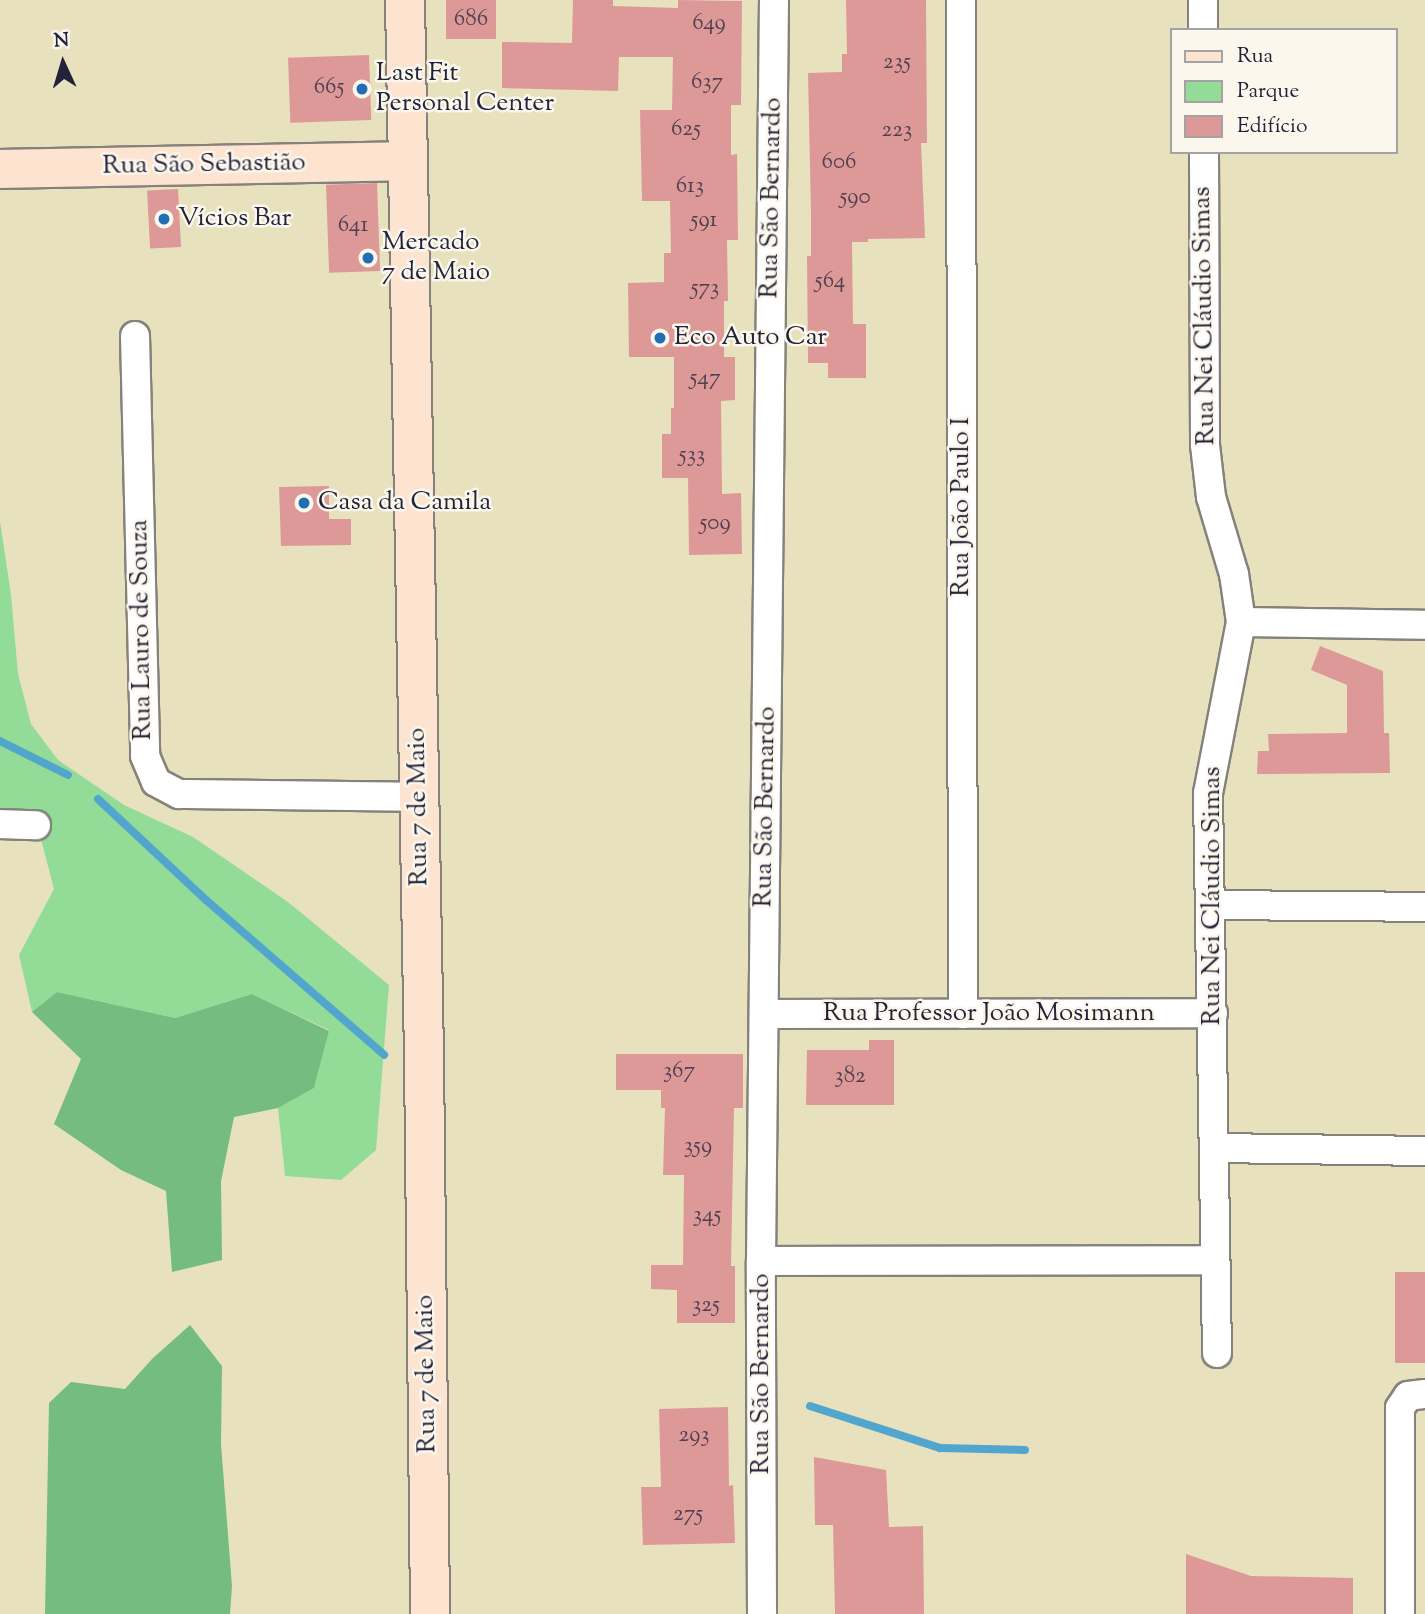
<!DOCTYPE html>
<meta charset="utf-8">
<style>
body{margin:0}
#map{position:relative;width:1425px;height:1614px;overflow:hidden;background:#e8e1be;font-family:"Sorts Mill Goudy",serif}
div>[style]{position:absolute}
.green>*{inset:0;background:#92dc98}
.forest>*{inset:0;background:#75bc80}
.stream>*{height:8px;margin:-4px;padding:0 4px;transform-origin:4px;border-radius:4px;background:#52a6ce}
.building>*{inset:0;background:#dd9997;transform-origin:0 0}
.roads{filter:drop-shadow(2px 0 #85827c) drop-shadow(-2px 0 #85827c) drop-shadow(0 2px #85827c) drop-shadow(0 -2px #85827c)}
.street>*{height:28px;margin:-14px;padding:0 14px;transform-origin:14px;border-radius:14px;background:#fff}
.secondary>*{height:38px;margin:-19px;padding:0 19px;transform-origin:19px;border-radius:19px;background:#fde4d1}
.dots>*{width:19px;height:19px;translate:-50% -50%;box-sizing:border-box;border:4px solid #fbf7ec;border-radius:50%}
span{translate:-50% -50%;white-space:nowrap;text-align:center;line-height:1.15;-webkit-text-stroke:5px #fbf7ec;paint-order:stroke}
.number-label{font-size:23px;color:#514052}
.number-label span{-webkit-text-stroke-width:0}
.poi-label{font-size:26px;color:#22223b}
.left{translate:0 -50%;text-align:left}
.street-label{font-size:26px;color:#22223b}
.legend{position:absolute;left:1170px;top:28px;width:228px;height:126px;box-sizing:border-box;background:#fbf7ec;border:2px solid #a4a2a5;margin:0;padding:9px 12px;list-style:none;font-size:21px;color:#22223b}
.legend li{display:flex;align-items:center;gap:14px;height:35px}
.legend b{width:35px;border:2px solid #a4a2a5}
.north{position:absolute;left:28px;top:28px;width:70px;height:70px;-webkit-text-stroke:5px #fbf7ec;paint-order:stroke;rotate:356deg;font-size:19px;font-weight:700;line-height:28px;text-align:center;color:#22223b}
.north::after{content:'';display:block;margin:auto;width:24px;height:32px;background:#22223b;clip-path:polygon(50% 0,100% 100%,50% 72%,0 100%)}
</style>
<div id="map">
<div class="green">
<div style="clip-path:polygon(0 521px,11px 595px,18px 674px,31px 724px,58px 760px,124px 805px,193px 837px,288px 902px,389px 985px,376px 1150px,341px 1180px,285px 1176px,278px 1108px,314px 1088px,329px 1030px,252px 994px,175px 1018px,57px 992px,32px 1012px,19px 955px,54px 889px,38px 828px,0 826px)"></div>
</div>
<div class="forest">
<div style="clip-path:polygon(57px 992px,175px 1018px,252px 994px,329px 1031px,314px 1088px,278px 1108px,234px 1117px,221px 1181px,222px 1260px,172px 1272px,166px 1191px,121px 1170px,54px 1124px,81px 1059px,32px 1012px)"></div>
<div style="clip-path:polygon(190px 1325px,222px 1366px,221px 1444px,232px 1586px,230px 1614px,45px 1614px,49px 1403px,71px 1382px,125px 1389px,152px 1359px)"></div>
</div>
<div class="stream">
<div style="left:0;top:741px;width:76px;rotate:26.6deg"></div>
<div style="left:98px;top:799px;width:148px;rotate:43.1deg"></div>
<div style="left:206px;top:900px;width:236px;rotate:41deg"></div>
<div style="left:810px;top:1406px;width:137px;rotate:17.9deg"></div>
<div style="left:940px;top:1448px;width:85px;rotate:1.3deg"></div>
</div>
<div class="building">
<div style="left:446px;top:0;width:50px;height:39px"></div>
<div style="clip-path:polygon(573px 0,613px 0,613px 6px,678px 8px,678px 0,742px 1px,741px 105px,731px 105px,731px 155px,737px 154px,738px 240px,727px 240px,728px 301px,724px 301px,724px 357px,735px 357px,735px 400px,721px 401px,722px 494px,741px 493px,742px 554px,689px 555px,688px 478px,662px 478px,662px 434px,671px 434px,671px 408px,674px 408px,674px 357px,629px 357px,628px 283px,664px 282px,664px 253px,671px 253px,670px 201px,642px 201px,640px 110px,672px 110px,673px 57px,619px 57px,618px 91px,502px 88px,502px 42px,572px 43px)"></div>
<div style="clip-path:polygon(846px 0,926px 0,927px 143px,921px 143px,925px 238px,868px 239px,868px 242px,852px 242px,853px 324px,866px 324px,866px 378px,828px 378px,828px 363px,808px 363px,807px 256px,811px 256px,811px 214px,808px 73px,842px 72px,842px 54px,847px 54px)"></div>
<div style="left:369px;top:55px;width:65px;height:81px;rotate:88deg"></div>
<div style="left:377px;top:183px;width:88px;height:51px;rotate:88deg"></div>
<div style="left:178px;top:189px;width:58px;height:31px;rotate:87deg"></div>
<div style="clip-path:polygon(329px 486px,329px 519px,351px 519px,351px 545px,281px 546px,279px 487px)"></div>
<div style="clip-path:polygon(1320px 646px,1383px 671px,1384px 733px,1389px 733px,1390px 773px,1257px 774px,1258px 751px,1269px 751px,1268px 734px,1347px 733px,1347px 685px,1311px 670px)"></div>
<div style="clip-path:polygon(869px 1040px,894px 1040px,894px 1105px,806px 1105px,807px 1050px,869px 1050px)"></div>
<div style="clip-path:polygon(616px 1054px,743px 1054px,743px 1108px,734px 1108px,731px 1266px,735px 1266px,735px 1323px,677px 1323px,677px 1290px,651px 1289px,651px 1265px,683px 1265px,684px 1175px,663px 1175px,665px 1108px,661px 1108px,661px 1090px,616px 1090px)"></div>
<div style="left:1425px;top:1272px;width:91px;height:30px;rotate:90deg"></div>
<div style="clip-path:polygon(728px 1407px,729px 1486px,733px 1485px,735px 1543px,643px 1545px,641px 1487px,661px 1487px,659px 1409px)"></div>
<div style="clip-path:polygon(814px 1457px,886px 1470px,889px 1527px,923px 1526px,924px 1614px,835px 1614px,833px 1525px,815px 1525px)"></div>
<div style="clip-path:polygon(1186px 1554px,1251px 1576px,1353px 1578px,1353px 1614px,1186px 1614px)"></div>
</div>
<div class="roads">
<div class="street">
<div style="left:961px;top:0;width:1014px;rotate:89.89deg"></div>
<div style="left:1203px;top:0;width:30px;rotate:90deg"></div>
<div style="left:1204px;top:152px;width:293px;rotate:89.8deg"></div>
<div style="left:1205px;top:445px;width:52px;rotate:83.4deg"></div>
<div style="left:1211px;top:497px;width:80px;rotate:73.4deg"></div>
<div style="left:1234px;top:574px;width:49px;rotate:81.7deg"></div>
<div style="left:1241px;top:622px;width:174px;rotate:100.9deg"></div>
<div style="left:1208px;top:793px;width:560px;rotate:89.08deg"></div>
<div style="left:135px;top:336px;width:420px;rotate:88.6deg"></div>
<div style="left:145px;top:756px;width:28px;rotate:67deg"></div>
<div style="left:156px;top:782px;width:26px;rotate:28deg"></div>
<div style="left:179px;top:794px;width:239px;rotate:0.7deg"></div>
<div style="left:1241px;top:622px;width:184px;rotate:0.9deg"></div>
<div style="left:0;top:824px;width:36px;rotate:2deg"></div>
<div style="left:1212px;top:905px;width:213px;rotate:0.5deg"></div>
<div style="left:764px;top:1014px;width:449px;rotate:-0.1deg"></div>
<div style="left:1214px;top:1148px;width:211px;rotate:0.8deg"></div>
<div style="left:761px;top:1261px;width:453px;rotate:-0.1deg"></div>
<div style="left:762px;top:1614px;width:353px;rotate:-90.2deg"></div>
<div style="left:761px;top:1261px;width:1261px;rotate:-89.41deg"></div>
<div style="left:1400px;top:1614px;width:206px;rotate:-90deg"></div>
<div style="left:1400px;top:1408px;width:14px;rotate:-56deg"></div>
<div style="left:1408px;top:1396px;width:17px;rotate:-7deg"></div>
</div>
<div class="secondary">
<div style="left:405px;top:0;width:1057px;rotate:88.97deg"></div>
<div style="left:424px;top:1057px;width:557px;rotate:89.38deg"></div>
<div style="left:0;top:169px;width:408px;rotate:-1.1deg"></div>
</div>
</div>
<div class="dots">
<div style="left:362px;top:89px;background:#1f6fb2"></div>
<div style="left:164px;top:219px;background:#1f6fb2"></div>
<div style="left:368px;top:258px;background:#1f6fb2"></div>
<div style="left:660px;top:338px;background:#1f6fb2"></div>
<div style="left:304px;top:503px;background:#1f6fb2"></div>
</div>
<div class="number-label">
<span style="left:471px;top:20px">686</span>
<span style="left:709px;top:24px">649</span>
<span style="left:897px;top:63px">235</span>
<span style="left:707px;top:83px">637</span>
<span style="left:329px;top:88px">665</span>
<span style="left:686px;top:130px">625</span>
<span style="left:897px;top:131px">223</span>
<span style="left:839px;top:163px">606</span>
<span style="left:690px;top:187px">613</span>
<span style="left:855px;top:198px">590</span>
<span style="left:704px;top:221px">591</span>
<span style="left:353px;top:226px">641</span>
<span style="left:830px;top:282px">564</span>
<span style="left:705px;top:289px">573</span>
<span style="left:705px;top:379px">547</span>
<span style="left:692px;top:456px">533</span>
<span style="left:715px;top:524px">509</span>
<span style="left:679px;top:1072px">367</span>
<span style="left:850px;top:1077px">382</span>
<span style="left:698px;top:1147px">359</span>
<span style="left:707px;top:1216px">345</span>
<span style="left:706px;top:1306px">325</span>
<span style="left:694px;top:1436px">293</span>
<span style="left:688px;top:1515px">275</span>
</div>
<div class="poi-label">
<span class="left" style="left:376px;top:89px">Last Fit<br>Personal Center</span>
<span class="left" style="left:178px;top:219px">Vícios Bar</span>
<span class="left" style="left:382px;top:258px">Mercado<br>7 de Maio</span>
<span class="left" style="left:674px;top:338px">Eco Auto Car</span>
<span class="left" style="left:318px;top:503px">Casa da Camila</span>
</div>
<div class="street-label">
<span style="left:204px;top:165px;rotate:-1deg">Rua São Sebastião</span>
<span style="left:772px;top:198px;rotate:-89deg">Rua São Bernardo</span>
<span style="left:1205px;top:316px;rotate:-91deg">Rua Nei Cláudio Simas</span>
<span style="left:962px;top:507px;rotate:-90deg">Rua João Paulo I</span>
<span style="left:142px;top:630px;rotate:-91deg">Rua Lauro de Souza</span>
<span style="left:419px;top:807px;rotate:-91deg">Rua 7 de Maio</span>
<span style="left:766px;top:807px;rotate:-89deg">Rua São Bernardo</span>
<span style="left:1213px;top:896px;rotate:-90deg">Rua Nei Cláudio Simas</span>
<span style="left:989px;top:1014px">Rua Professor João Mosimann</span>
<span style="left:427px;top:1374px;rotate:-91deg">Rua 7 de Maio</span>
<span style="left:762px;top:1374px;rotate:-90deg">Rua São Bernardo</span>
</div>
<ul class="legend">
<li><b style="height:9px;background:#fde4d1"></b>Rua</li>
<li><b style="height:19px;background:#92dc98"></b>Parque</li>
<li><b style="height:19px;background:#dd9997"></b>Edifício</li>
</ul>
<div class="north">N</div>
</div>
